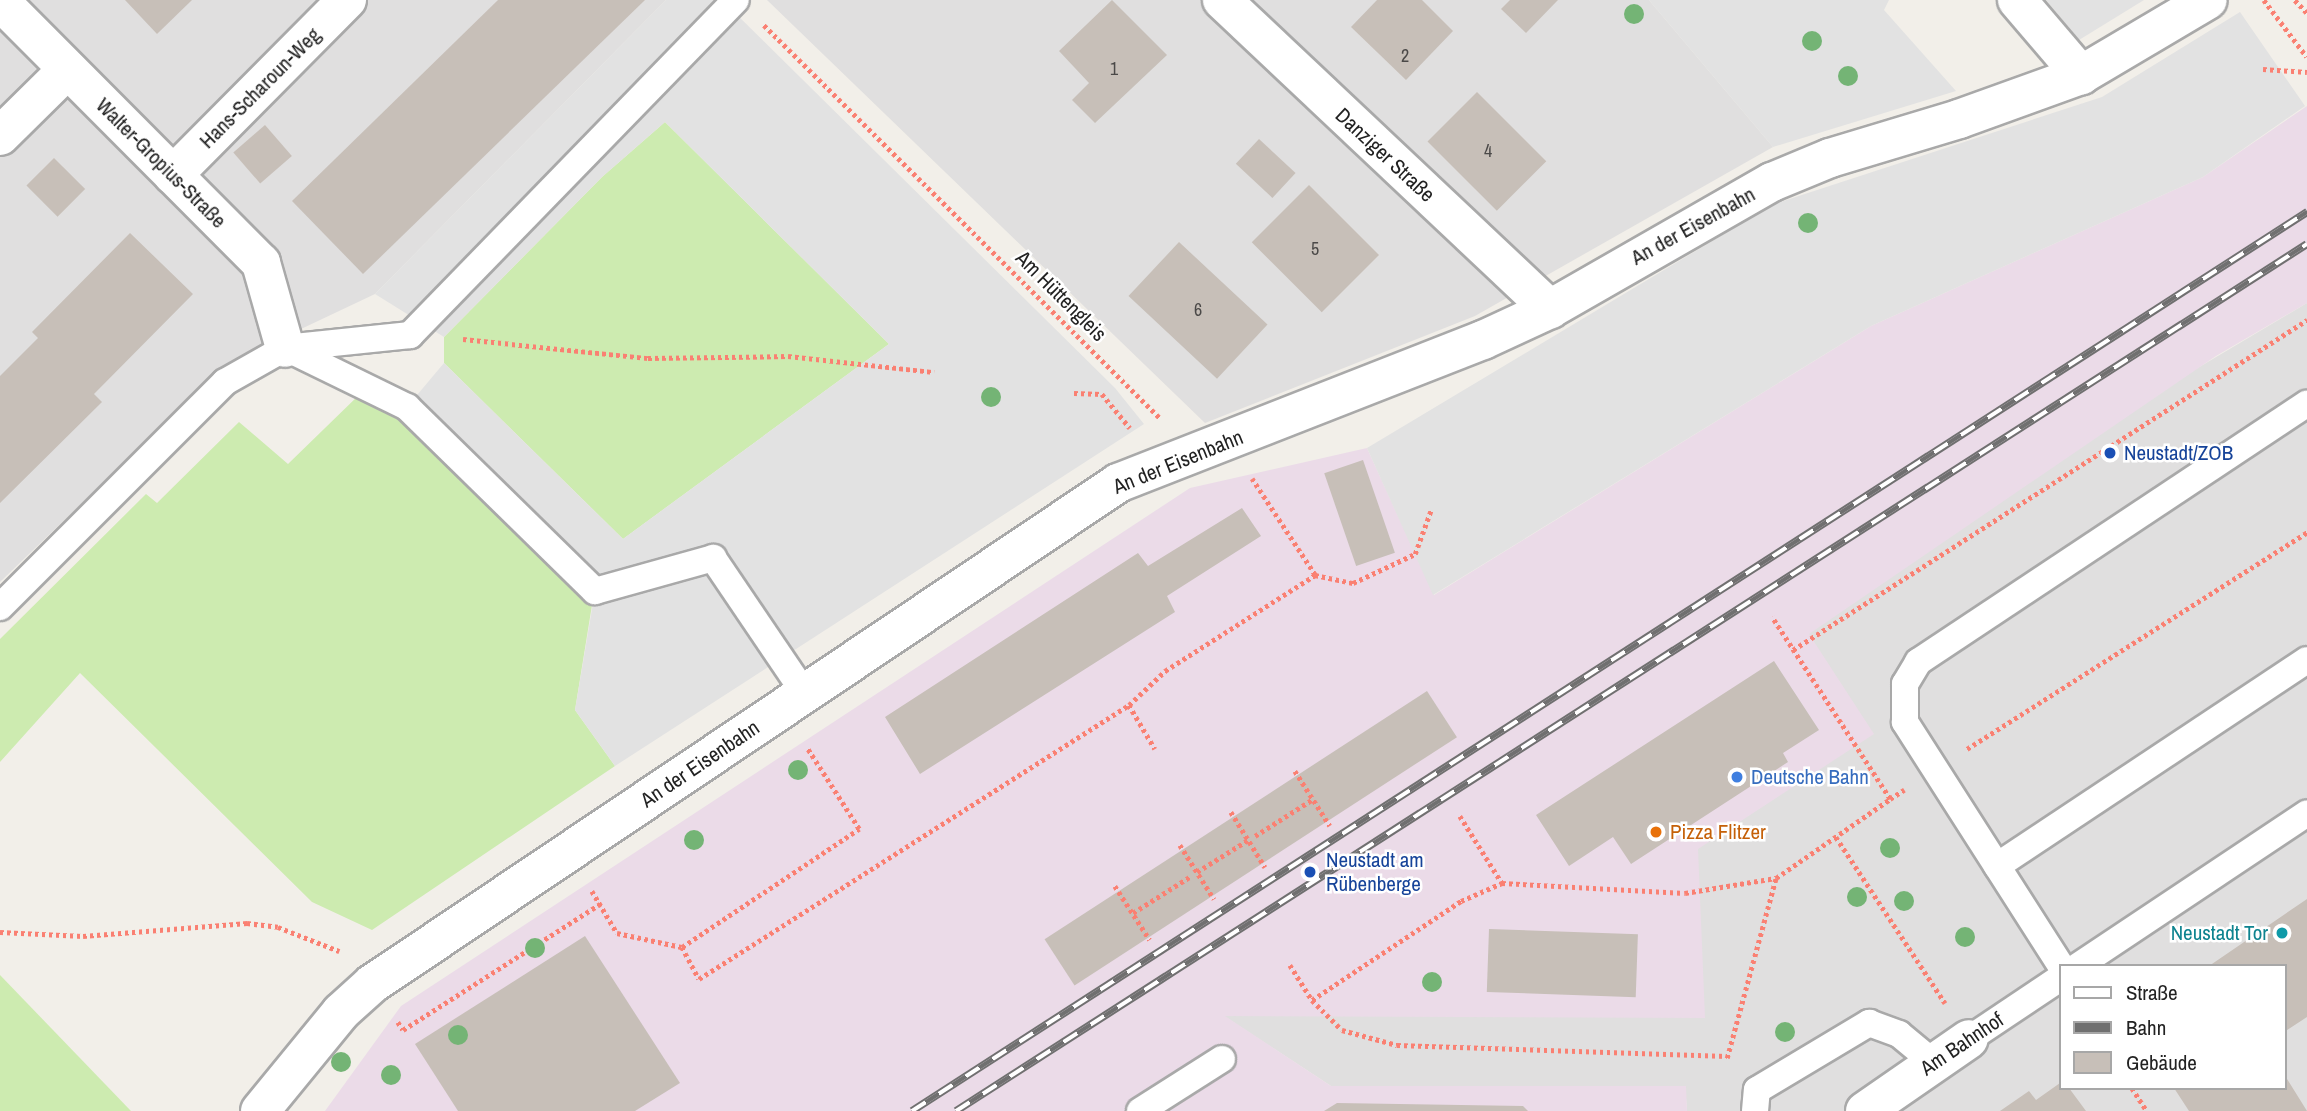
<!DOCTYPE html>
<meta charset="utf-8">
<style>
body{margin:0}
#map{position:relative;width:2307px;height:1111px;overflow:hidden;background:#f2efe9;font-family:"Archivo Narrow",sans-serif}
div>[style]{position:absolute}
.residential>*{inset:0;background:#e0dfdf}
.industrial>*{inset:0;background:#ebdbe8}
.grass>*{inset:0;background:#cdebb0}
.parking>*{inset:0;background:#e2e2e2}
.building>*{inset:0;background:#c7bfb8;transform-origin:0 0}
.path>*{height:4.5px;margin-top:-2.25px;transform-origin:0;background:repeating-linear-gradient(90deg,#fa8072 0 3.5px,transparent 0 7px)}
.roads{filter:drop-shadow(2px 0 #a9a9a9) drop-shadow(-2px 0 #a9a9a9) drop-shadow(0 2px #a9a9a9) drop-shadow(0 -2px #a9a9a9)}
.lane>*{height:26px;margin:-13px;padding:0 13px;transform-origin:13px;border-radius:13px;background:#fff}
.street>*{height:38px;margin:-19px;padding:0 19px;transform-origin:19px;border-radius:19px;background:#fff}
.rail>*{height:8px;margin-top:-4px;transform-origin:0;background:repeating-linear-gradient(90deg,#fff 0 16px,#707070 0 32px);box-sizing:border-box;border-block:2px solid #707070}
.trees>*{width:20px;height:20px;margin:-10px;border-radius:50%;background:#74b475}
.dots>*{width:19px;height:19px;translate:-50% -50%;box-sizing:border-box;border:4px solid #fff;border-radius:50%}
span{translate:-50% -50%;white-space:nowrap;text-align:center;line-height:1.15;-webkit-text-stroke:5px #fff;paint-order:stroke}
.number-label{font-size:18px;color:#4b4948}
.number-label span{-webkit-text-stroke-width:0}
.street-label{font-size:21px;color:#222}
.transit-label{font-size:21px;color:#164399}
.left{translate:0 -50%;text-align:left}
.shop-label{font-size:21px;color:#366cbe}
.food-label{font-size:21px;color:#c56008}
.culture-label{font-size:21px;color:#0d838f}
.right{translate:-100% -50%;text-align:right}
.legend{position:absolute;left:2059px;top:964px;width:228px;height:126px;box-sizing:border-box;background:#fff;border:2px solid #a7a7a7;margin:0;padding:9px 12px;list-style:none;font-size:21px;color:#222}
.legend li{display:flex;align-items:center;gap:14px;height:35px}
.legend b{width:35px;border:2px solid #a7a7a7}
</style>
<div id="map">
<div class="residential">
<div style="clip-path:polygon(0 0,666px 0,375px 294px,225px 365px,0 582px)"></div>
<div style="clip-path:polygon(767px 0,1649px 0,1773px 147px,1475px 316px,1205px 423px)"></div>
<div style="clip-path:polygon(evenodd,2307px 303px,2307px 1111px,1687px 1111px,1685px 1086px,1331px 1086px,1224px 1016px,1863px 567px,2307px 303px,2060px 966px,2284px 966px,2284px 1088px,2060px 1088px,2060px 966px)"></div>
</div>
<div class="industrial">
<div style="clip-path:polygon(2307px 106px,2307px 303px,2216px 356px,1809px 634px,1874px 734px,1698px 849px,1705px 1018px,1225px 1016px,1331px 1086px,1686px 1086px,1687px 1111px,325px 1111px,401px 1006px,1190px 488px,1367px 448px,1434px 595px,1871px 326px,2203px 177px)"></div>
</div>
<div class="grass">
<div style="clip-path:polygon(665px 122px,889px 344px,623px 539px,444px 363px,444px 337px,602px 177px)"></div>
<div style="clip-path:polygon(361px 393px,400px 416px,592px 605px,575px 710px,615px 766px,372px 930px,312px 902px,80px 673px,0 762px,0 639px,146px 494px,157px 503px,239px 422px,288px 464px)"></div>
<div style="clip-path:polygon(0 975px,131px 1111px,0 1111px)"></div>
</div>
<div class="parking">
<div style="clip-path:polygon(666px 0,722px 0,1115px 388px,1144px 424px,615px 766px,575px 710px,595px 591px,407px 407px,444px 363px,623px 539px,889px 344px,665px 122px,602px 177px,444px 337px,375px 294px)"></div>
<div style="clip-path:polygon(1649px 0,1889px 0,1884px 10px,1956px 91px,1773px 147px)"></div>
<div style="clip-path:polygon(2046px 0,2144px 0,2079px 40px)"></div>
<div style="clip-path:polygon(2240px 12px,2305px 106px,2203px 177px,1871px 326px,1433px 595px,1367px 448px,1774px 204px,2102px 97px)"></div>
</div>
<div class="building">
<div style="clip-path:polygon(125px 0,192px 0,157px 34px)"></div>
<div style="clip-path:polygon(498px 0,645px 0,363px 274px,292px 201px)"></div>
<div style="clip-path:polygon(1112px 0,1167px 55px,1095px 123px,1072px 100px,1089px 83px,1059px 51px)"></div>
<div style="clip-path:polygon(1377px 0,1422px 0,1453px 31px,1406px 80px,1351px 27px)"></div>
<div style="clip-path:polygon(1510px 0,1558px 0,1526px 33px,1501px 9px)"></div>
<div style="left:1477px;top:92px;width:98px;height:70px;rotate:45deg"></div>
<div style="left:265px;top:125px;width:41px;height:42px;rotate:49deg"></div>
<div style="left:1259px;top:139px;width:50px;height:34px;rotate:43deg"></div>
<div style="left:54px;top:158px;width:44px;height:39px;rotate:45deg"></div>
<div style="left:1309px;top:185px;width:99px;height:81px;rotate:45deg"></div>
<div style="clip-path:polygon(130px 233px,193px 294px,94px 394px,102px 402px,0 503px,0 376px,38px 338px,32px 332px)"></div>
<div style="left:1179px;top:242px;width:121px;height:74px;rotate:43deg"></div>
<div style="left:1363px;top:460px;width:98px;height:41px;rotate:71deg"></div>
<div style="clip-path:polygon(1242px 508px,1261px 536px,1167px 596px,1175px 612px,920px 774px,885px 717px,1138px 553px,1148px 566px)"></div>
<div style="clip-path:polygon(1774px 661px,1819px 730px,1783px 753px,1788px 762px,1631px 864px,1613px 837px,1569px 866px,1536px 815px)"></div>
<div style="left:1427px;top:691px;width:55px;height:456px;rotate:57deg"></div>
<div style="clip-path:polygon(2307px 899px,2307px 1017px,2284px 1032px,2284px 966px,2209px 966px)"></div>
<div style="left:1489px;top:929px;width:149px;height:63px;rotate:2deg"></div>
<div style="clip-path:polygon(585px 936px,680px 1083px,635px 1111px,458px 1111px,415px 1044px)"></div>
<div style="clip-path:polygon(2284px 1074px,2307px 1111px,2189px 1111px,2174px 1088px,2284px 1088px)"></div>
<div style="clip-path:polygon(2060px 1083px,2060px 1088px,2069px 1088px,2086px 1111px,2000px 1111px,2029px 1091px,2036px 1100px)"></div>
<div style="clip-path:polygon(1337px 1103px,1523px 1106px,1528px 1111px,1324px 1111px)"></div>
</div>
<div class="path">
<div style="left:2264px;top:0;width:71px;rotate:53deg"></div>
<div style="left:2295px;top:0;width:18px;rotate:47deg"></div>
<div style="left:764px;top:25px;width:558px;rotate:44.78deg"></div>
<div style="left:2263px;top:69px;width:44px;rotate:3.9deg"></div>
<div style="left:463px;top:339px;width:186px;rotate:5.9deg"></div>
<div style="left:648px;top:358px;width:140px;rotate:-0.8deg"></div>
<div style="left:788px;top:356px;width:147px;rotate:6.3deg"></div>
<div style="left:1074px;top:393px;width:28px;rotate:2deg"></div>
<div style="left:1102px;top:394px;width:44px;rotate:50.5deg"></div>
<div style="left:1315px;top:575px;width:39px;rotate:12deg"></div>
<div style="left:1353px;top:583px;width:68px;rotate:-25.1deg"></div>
<div style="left:1415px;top:554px;width:47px;rotate:-70deg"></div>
<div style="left:1793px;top:650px;width:611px;rotate:-32.7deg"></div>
<div style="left:1129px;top:705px;width:51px;rotate:59.4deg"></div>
<div style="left:1967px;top:749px;width:403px;rotate:-32.5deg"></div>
<div style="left:1295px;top:771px;width:65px;rotate:57.5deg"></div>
<div style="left:1890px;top:799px;width:17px;rotate:-33deg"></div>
<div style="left:1231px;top:812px;width:65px;rotate:58.3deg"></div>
<div style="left:1460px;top:816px;width:79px;rotate:57.9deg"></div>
<div style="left:1255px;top:836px;width:69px;rotate:-32.5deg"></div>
<div style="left:1836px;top:837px;width:199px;rotate:56.7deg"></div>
<div style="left:1180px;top:845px;width:64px;rotate:57.8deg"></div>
<div style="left:1197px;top:872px;width:60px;rotate:-32.1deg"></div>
<div style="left:1115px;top:886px;width:64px;rotate:57.1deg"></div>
<div style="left:592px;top:891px;width:49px;rotate:59.2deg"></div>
<div style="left:617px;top:933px;width:66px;rotate:12.2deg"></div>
<div style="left:682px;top:947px;width:213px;rotate:-33.7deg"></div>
<div style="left:859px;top:829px;width:96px;rotate:-122.7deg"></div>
<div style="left:1133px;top:913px;width:69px;rotate:-32.5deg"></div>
<div style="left:0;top:932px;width:83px;rotate:2.8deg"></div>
<div style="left:83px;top:936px;width:165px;rotate:-4.5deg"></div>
<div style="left:247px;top:923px;width:31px;rotate:7deg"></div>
<div style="left:278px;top:927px;width:66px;rotate:21.5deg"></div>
<div style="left:682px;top:947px;width:36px;rotate:62deg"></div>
<div style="left:699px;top:979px;width:510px;rotate:-32.51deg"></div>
<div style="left:1129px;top:705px;width:50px;rotate:-43.4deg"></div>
<div style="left:1165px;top:671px;width:178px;rotate:-32.6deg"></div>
<div style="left:1315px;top:575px;width:115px;rotate:-123.3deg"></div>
<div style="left:1290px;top:965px;width:41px;rotate:57.8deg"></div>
<div style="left:1312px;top:1000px;width:42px;rotate:45deg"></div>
<div style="left:1342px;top:1030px;width:57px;rotate:15.3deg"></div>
<div style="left:1397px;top:1045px;width:330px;rotate:1.9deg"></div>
<div style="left:1312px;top:1000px;width:179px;rotate:-33.6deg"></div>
<div style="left:1461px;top:901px;width:45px;rotate:-23.7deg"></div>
<div style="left:1502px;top:883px;width:183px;rotate:3.1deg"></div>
<div style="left:1685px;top:893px;width:92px;rotate:-9.4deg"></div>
<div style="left:1776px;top:878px;width:139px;rotate:-34.7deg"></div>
<div style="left:1890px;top:799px;width:217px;rotate:-123deg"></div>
<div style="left:398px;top:1022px;width:9px;rotate:58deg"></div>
<div style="left:403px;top:1030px;width:234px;rotate:-32.6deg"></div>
<div style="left:1727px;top:1058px;width:187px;rotate:-74.8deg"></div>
<div style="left:2132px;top:1088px;width:27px;rotate:57deg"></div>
</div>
<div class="roads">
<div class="lane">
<div style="left:286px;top:348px;width:135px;rotate:26deg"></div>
<div style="left:407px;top:407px;width:263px;rotate:44.4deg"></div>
<div style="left:595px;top:591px;width:123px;rotate:-15.6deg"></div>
<div style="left:713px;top:558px;width:164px;rotate:55.9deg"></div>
<div style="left:0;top:607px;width:318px;rotate:-45deg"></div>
<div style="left:225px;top:382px;width:69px;rotate:-29.5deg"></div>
<div style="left:285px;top:348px;width:126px;rotate:-5.9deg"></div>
<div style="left:410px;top:335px;width:467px;rotate:-45.8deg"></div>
<div style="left:1997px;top:866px;width:372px;rotate:-33.6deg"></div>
<div style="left:2061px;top:966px;width:290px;rotate:-122.6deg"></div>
<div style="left:1905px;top:722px;width:38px;rotate:-90deg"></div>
<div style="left:1905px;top:684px;width:26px;rotate:-59deg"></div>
<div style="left:1918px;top:662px;width:467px;rotate:-33.6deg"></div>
<div style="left:2078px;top:966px;width:275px;rotate:-33.7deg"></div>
<div style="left:1969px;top:1039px;width:110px;rotate:-33.8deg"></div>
<div style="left:1140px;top:1111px;width:97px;rotate:-32.4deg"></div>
<div style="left:1755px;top:1111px;width:21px;rotate:-85deg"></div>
<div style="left:1757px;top:1090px;width:131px;rotate:-30.9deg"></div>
<div style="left:1869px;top:1023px;width:32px;rotate:20deg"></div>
<div style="left:1899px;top:1034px;width:45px;rotate:39.6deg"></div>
</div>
<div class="street">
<div style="left:1222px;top:0;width:451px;rotate:43.3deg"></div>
<div style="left:2017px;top:0;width:99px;rotate:49.5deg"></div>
<div style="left:0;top:1px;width:370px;rotate:45.1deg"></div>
<div style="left:261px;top:263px;width:88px;rotate:74.2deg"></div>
<div style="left:0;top:136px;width:95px;rotate:-44.6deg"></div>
<div style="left:173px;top:175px;width:247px;rotate:-45.2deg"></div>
<div style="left:260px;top:1111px;width:128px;rotate:-50.7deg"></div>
<div style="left:341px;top:1012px;width:42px;rotate:-42.1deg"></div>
<div style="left:372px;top:984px;width:899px;rotate:-33.88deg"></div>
<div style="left:1118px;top:483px;width:392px;rotate:-21.4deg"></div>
<div style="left:1483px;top:340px;width:74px;rotate:-24.8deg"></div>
<div style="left:1550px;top:309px;width:256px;rotate:-29.8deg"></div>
<div style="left:1772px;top:182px;width:63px;rotate:-22.5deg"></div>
<div style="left:1830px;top:158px;width:135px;rotate:-16.8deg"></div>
<div style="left:1959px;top:119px;width:130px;rotate:-19.8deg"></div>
<div style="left:2081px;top:75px;width:147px;rotate:-30.6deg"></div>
<div style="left:1865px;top:1111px;width:126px;rotate:-34.7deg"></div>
</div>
</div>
<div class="rail">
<div style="left:912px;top:1111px;width:1660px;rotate:-32.8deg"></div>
<div style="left:956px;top:1111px;width:1605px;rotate:-32.69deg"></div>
</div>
<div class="trees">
<div style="left:1634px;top:14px"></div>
<div style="left:1812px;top:41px"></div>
<div style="left:1848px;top:76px"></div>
<div style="left:1808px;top:223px"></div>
<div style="left:991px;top:397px"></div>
<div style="left:798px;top:770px"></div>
<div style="left:694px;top:840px"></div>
<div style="left:1890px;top:848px"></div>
<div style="left:1857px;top:897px"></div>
<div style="left:1904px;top:901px"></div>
<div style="left:1965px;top:937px"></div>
<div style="left:535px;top:948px"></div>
<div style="left:1432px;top:982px"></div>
<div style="left:1785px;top:1032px"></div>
<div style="left:458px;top:1035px"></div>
<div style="left:341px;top:1062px"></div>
<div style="left:391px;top:1075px"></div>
</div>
<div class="dots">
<div style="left:2110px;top:453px;background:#1a4fb4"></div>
<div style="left:1737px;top:777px;background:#3f7fe0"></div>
<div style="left:1656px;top:832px;background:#e8710a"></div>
<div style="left:1310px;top:872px;background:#1a4fb4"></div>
<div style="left:2282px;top:933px;background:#0f9aa8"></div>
</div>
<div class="number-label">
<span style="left:1405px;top:56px">2</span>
<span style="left:1114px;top:69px">1</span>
<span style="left:1488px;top:151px">4</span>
<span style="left:1315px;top:249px">5</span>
<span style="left:1198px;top:310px">6</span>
</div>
<div class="street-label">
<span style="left:260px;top:88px;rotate:-45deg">Hans-Scharoun-Weg</span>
<span style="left:1385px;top:155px;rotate:43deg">Danziger Straße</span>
<span style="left:161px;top:163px;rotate:45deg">Walter-Gropius-Straße</span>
<span style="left:1693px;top:226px;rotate:-29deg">An der Eisenbahn</span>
<span style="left:1061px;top:296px;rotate:45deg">Am Hüttengleis</span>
<span style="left:1178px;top:462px;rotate:-22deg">An der Eisenbahn</span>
<span style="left:700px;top:764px;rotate:-34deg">An der Eisenbahn</span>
<span style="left:1962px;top:1044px;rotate:-34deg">Am Bahnhof</span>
</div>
<div class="transit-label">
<span class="left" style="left:2124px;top:453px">Neustadt/ZOB</span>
<span class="left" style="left:1326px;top:872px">Neustadt am<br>Rübenberge</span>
</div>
<div class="shop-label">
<span class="left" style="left:1751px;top:777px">Deutsche Bahn</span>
</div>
<div class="food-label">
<span class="left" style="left:1670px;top:832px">Pizza Flitzer</span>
</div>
<div class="culture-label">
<span class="right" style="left:2268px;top:933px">Neustadt Tor</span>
</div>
<ul class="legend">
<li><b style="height:9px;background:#fff"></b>Straße</li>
<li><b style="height:9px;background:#707070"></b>Bahn</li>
<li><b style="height:19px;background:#c7bfb8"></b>Gebäude</li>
</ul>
</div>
